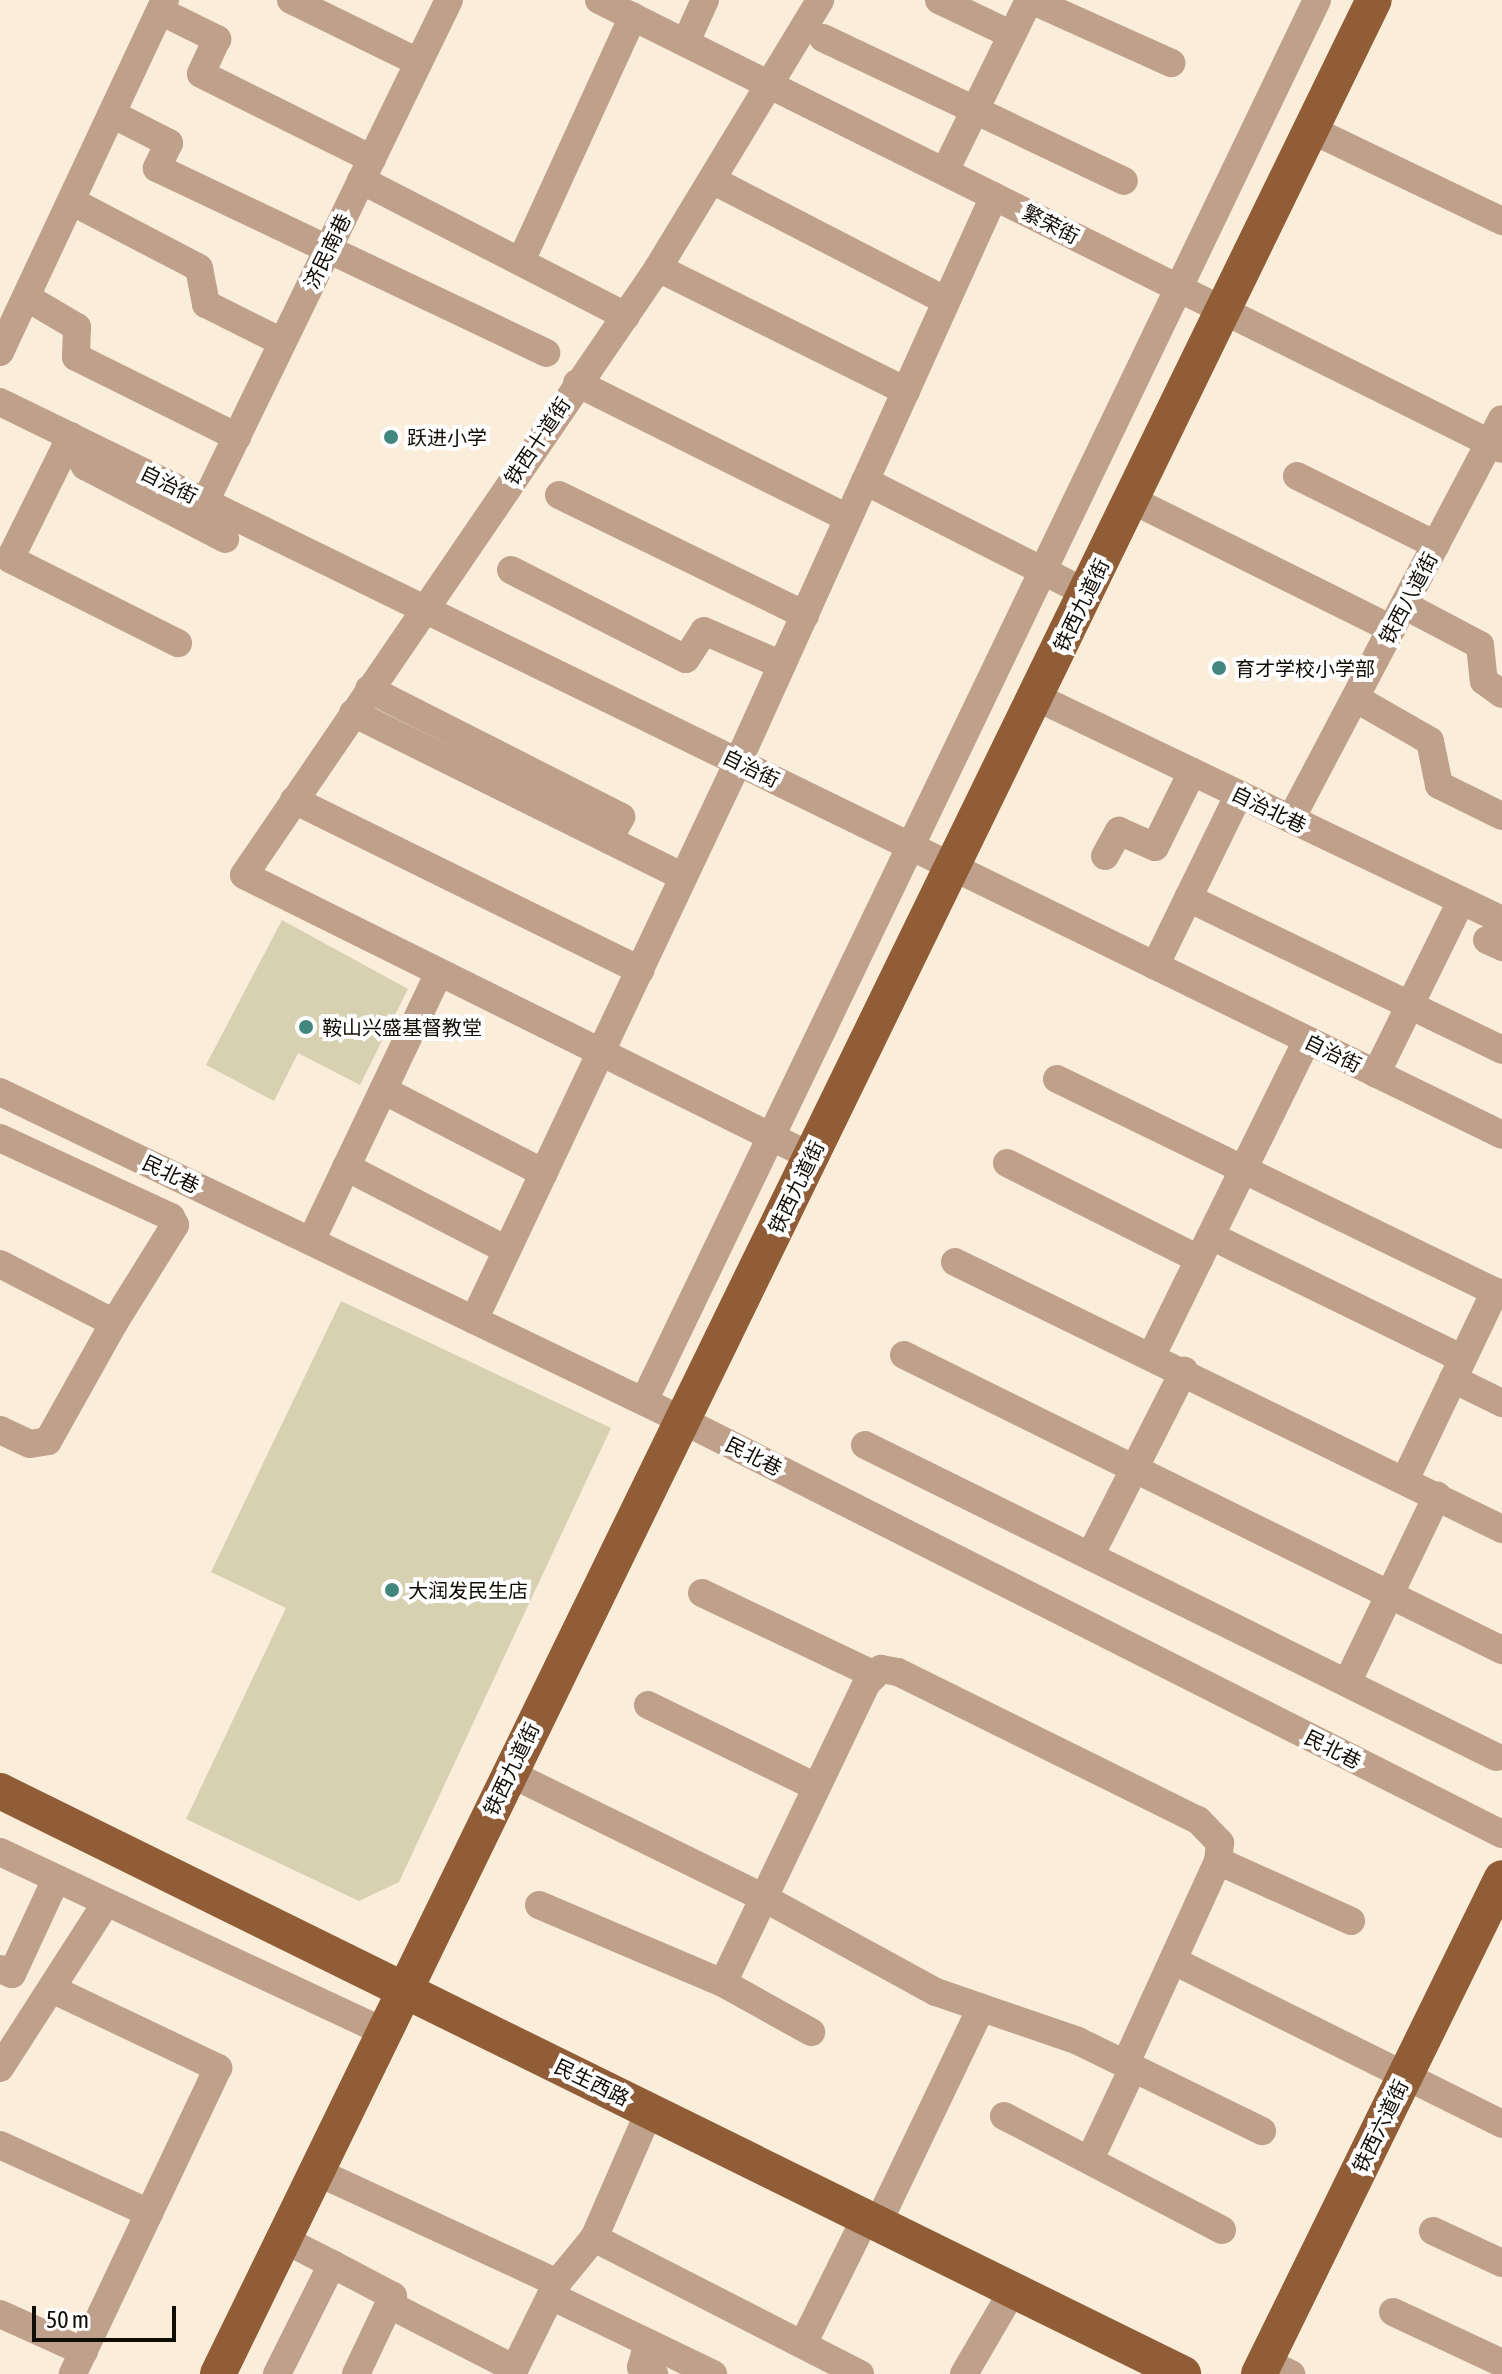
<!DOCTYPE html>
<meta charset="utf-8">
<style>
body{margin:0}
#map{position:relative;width:1502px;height:2374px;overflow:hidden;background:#faeedb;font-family:"Asap Condensed","Noto Sans SC",sans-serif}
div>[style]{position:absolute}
.building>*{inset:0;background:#d7d1b2}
.minor>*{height:28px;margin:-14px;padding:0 14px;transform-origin:14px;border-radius:14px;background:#bea08b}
.major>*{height:36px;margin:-18px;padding:0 18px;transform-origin:18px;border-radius:18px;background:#915d36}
.dots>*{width:22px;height:22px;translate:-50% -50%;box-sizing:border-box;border:4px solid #fff;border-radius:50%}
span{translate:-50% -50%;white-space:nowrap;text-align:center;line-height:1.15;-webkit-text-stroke:8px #fff;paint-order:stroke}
.street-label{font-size:20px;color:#100c06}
.poi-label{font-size:20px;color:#100c06}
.left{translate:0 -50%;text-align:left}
.scale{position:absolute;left:32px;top:2306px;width:144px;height:36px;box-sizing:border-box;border:4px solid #100c06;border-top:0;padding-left:10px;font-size:24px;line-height:28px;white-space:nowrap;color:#100c06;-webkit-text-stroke:6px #fff;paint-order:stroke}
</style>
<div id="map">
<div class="building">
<div style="clip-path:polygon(282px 920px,408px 989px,360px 1085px,298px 1053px,274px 1101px,206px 1065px)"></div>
<div style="clip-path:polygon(341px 1301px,611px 1428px,399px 1882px,359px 1901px,186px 1819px,286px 1608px,211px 1572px)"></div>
</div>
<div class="minor">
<div style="left:291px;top:0;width:141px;rotate:26deg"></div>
<div style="left:599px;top:0;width:1008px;rotate:26.44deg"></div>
<div style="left:939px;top:0;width:81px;rotate:25.6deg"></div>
<div style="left:1031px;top:0;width:154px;rotate:24.2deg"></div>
<div style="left:160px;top:11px;width:64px;rotate:26.2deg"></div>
<div style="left:217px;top:39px;width:38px;rotate:115deg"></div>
<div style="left:201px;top:74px;width:191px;rotate:26.4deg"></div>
<div style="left:823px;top:38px;width:333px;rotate:25.4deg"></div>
<div style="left:686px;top:42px;width:46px;rotate:-65.7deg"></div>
<div style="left:112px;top:114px;width:64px;rotate:27deg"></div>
<div style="left:169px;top:143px;width:28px;rotate:116deg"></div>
<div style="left:157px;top:168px;width:431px;rotate:25.4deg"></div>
<div style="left:1312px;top:130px;width:211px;rotate:25.6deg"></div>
<div style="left:945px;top:171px;width:191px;rotate:-63.8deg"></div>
<div style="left:361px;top:180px;width:298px;rotate:27.2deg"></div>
<div style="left:714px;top:181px;width:261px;rotate:27.3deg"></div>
<div style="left:71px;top:201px;width:144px;rotate:27.6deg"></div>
<div style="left:199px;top:268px;width:37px;rotate:79deg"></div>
<div style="left:206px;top:304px;width:85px;rotate:26.6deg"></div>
<div style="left:521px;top:261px;width:269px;rotate:-65.4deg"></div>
<div style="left:658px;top:268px;width:277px;rotate:26.4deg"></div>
<div style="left:26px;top:297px;width:59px;rotate:30.5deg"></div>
<div style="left:77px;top:327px;width:30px;rotate:92deg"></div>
<div style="left:76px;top:357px;width:180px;rotate:26.4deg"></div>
<div style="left:0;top:352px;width:389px;rotate:-64.9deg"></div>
<div style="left:577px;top:383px;width:303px;rotate:26.5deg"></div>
<div style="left:0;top:402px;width:1671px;rotate:26.01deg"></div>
<div style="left:71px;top:436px;width:137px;rotate:116.4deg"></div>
<div style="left:10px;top:559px;width:188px;rotate:26.6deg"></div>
<div style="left:69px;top:440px;width:31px;rotate:58deg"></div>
<div style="left:85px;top:466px;width:158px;rotate:27.5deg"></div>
<div style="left:1297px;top:476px;width:155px;rotate:26.4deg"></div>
<div style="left:865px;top:481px;width:249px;rotate:26.8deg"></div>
<div style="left:559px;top:495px;width:274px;rotate:26deg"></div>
<div style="left:1132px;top:500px;width:290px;rotate:26.4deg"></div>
<div style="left:205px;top:502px;width:558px;rotate:-64.08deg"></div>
<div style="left:511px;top:570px;width:196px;rotate:27deg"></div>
<div style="left:686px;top:659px;width:33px;rotate:-57deg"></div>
<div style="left:704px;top:631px;width:85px;rotate:23.6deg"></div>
<div style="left:1404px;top:605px;width:86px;rotate:27.8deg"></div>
<div style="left:1480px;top:645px;width:36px;rotate:84deg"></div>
<div style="left:1484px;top:681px;width:22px;rotate:36deg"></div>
<div style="left:369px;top:689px;width:283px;rotate:26.9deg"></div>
<div style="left:621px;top:817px;width:26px;rotate:118deg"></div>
<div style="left:1036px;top:697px;width:517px;rotate:25.57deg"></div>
<div style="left:1355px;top:698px;width:86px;rotate:29.8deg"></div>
<div style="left:1430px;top:741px;width:45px;rotate:78.4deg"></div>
<div style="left:1439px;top:785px;width:70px;rotate:26.2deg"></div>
<div style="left:353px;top:713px;width:369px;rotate:26.4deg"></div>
<div style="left:294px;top:800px;width:386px;rotate:26.2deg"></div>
<div style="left:1291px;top:819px;width:452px;rotate:-62.2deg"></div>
<div style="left:1105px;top:856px;width:29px;rotate:-61deg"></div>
<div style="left:1119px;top:831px;width:39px;rotate:24deg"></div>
<div style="left:1155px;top:847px;width:84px;rotate:-63.7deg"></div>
<div style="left:1188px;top:898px;width:349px;rotate:25.8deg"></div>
<div style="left:1487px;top:940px;width:17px;rotate:25deg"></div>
<div style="left:1155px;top:966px;width:191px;rotate:-64deg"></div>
<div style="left:1376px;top:1074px;width:193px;rotate:-63.8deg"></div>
<div style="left:1057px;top:1079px;width:495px;rotate:25.9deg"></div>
<div style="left:383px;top:1090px;width:181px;rotate:27.3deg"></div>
<div style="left:0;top:1092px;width:750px;rotate:25.68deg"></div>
<div style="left:676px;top:1417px;width:925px;rotate:26.79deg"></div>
<div style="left:0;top:1138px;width:188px;rotate:24.8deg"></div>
<div style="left:171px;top:1217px;width:9px;rotate:63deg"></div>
<div style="left:175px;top:1225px;width:115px;rotate:121.9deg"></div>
<div style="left:114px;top:1323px;width:128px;rotate:-152.6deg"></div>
<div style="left:812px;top:1157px;width:634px;rotate:-153.6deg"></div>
<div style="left:244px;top:875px;width:735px;rotate:-55.7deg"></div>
<div style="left:658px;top:268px;width:313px;rotate:-58.8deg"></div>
<div style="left:1007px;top:1163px;width:215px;rotate:26.6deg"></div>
<div style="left:346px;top:1167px;width:181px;rotate:27.3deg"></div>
<div style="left:1211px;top:1236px;width:280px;rotate:26deg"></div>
<div style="left:311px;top:1241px;width:297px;rotate:-64.5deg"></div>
<div style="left:955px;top:1262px;width:609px;rotate:26.02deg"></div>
<div style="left:474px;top:1320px;width:617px;rotate:-64.68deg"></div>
<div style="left:738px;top:762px;width:621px;rotate:-65.66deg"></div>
<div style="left:904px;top:1355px;width:667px;rotate:26.26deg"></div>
<div style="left:1152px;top:1355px;width:351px;rotate:-63.8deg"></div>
<div style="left:1453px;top:1379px;width:55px;rotate:26.1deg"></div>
<div style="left:644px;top:1401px;width:1554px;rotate:-64.34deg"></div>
<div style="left:0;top:1430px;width:33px;rotate:25deg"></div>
<div style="left:30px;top:1444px;width:18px;rotate:-9deg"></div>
<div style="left:48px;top:1441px;width:135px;rotate:-60.8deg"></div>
<div style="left:865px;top:1445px;width:704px;rotate:26.31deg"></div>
<div style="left:1405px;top:1480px;width:209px;rotate:-64.5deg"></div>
<div style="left:1090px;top:1556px;width:208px;rotate:-63.1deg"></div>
<div style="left:702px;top:1593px;width:191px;rotate:25.4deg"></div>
<div style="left:1347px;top:1683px;width:208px;rotate:-64.3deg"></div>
<div style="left:648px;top:1705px;width:187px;rotate:26deg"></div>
<div style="left:509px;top:1773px;width:284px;rotate:26.1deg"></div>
<div style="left:764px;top:1898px;width:196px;rotate:28.7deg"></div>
<div style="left:936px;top:1992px;width:150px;rotate:19deg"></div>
<div style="left:1078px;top:2041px;width:205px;rotate:26.1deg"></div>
<div style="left:0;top:1852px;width:422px;rotate:25.1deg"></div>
<div style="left:1218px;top:1861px;width:146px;rotate:24.3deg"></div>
<div style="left:539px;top:1905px;width:200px;rotate:23deg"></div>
<div style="left:723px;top:1983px;width:101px;rotate:29.1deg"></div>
<div style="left:1174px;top:1961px;width:366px;rotate:26.4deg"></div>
<div style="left:0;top:1969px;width:13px;rotate:23deg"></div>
<div style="left:12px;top:1974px;width:105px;rotate:-65.1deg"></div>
<div style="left:723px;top:1983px;width:333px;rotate:-64.4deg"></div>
<div style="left:867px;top:1683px;width:20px;rotate:-45deg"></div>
<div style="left:881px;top:1669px;width:17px;rotate:10deg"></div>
<div style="left:898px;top:1672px;width:335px;rotate:26.3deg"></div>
<div style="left:1198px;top:1820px;width:32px;rotate:46deg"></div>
<div style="left:1220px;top:1843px;width:18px;rotate:96deg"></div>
<div style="left:1218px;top:1861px;width:222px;rotate:114.5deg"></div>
<div style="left:54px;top:1990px;width:182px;rotate:25.4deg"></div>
<div style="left:218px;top:2068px;width:339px;rotate:115.4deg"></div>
<div style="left:0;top:2068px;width:196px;rotate:-57.3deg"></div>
<div style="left:1004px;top:2116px;width:246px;rotate:27.6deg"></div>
<div style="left:0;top:2145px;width:164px;rotate:24.5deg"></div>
<div style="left:1090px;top:2159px;width:101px;rotate:-64.7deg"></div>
<div style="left:315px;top:2171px;width:267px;rotate:24.8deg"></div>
<div style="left:878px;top:2223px;width:236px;rotate:-64.4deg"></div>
<div style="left:1433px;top:2231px;width:76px;rotate:24.9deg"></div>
<div style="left:594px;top:2238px;width:299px;rotate:27.1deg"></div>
<div style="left:332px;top:2264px;width:69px;rotate:27.7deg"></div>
<div style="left:393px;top:2296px;width:86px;rotate:115.4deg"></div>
<div style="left:551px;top:2296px;width:180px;rotate:25.7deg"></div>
<div style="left:390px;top:2305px;width:140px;rotate:27.1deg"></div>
<div style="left:1393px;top:2312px;width:120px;rotate:25.1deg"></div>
<div style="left:0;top:2314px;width:92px;rotate:24.3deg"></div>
<div style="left:648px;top:2343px;width:25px;rotate:106deg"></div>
<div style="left:641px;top:2367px;width:15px;rotate:28deg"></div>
<div style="left:803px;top:2344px;width:142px;rotate:-63.6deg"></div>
<div style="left:1265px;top:2362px;width:29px;rotate:25deg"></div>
<div style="left:277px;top:2374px;width:123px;rotate:-63.4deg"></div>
<div style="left:332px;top:2264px;width:55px;rotate:-153deg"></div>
<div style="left:512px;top:2374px;width:102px;rotate:-63.7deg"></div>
<div style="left:557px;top:2283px;width:58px;rotate:-50.6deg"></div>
<div style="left:594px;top:2238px;width:140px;rotate:-66.4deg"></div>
<div style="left:964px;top:2374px;width:97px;rotate:-59.7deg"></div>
</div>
<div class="major">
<div style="left:0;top:1791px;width:1319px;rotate:26.23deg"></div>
<div style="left:218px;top:2374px;width:2640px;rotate:-64.04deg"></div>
<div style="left:1259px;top:2374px;width:552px;rotate:-63.9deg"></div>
</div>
<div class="dots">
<div style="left:391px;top:437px;background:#42877d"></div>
<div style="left:1219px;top:668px;background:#42877d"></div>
<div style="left:306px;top:1027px;background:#42877d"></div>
<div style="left:392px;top:1590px;background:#42877d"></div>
</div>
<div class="street-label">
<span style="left:1051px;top:224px;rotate:27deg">繁荣街</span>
<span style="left:327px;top:251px;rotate:-64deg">济民南巷</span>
<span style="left:537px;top:441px;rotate:-56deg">铁西十道街</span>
<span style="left:169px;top:484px;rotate:26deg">自治街</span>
<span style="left:1408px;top:598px;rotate:-62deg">铁西八道街</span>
<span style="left:1081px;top:605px;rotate:-64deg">铁西九道街</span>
<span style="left:751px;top:768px;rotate:26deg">自治街</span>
<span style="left:1269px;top:809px;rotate:26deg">自治北巷</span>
<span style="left:1333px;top:1053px;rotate:26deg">自治街</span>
<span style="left:171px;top:1174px;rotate:26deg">民北巷</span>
<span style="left:796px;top:1187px;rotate:-64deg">铁西九道街</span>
<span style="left:754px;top:1456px;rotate:27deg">民北巷</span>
<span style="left:1333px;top:1749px;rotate:27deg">民北巷</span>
<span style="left:511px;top:1769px;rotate:-64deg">铁西九道街</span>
<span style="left:592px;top:2082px;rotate:26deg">民生西路</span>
<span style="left:1380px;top:2126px;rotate:-64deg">铁西六道街</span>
</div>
<div class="poi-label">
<span class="left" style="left:407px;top:437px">跃进小学</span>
<span class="left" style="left:1235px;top:668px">育才学校小学部</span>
<span class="left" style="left:322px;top:1027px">鞍山兴盛基督教堂</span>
<span class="left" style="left:408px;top:1590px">大润发民生店</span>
</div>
<div class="scale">50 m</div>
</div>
